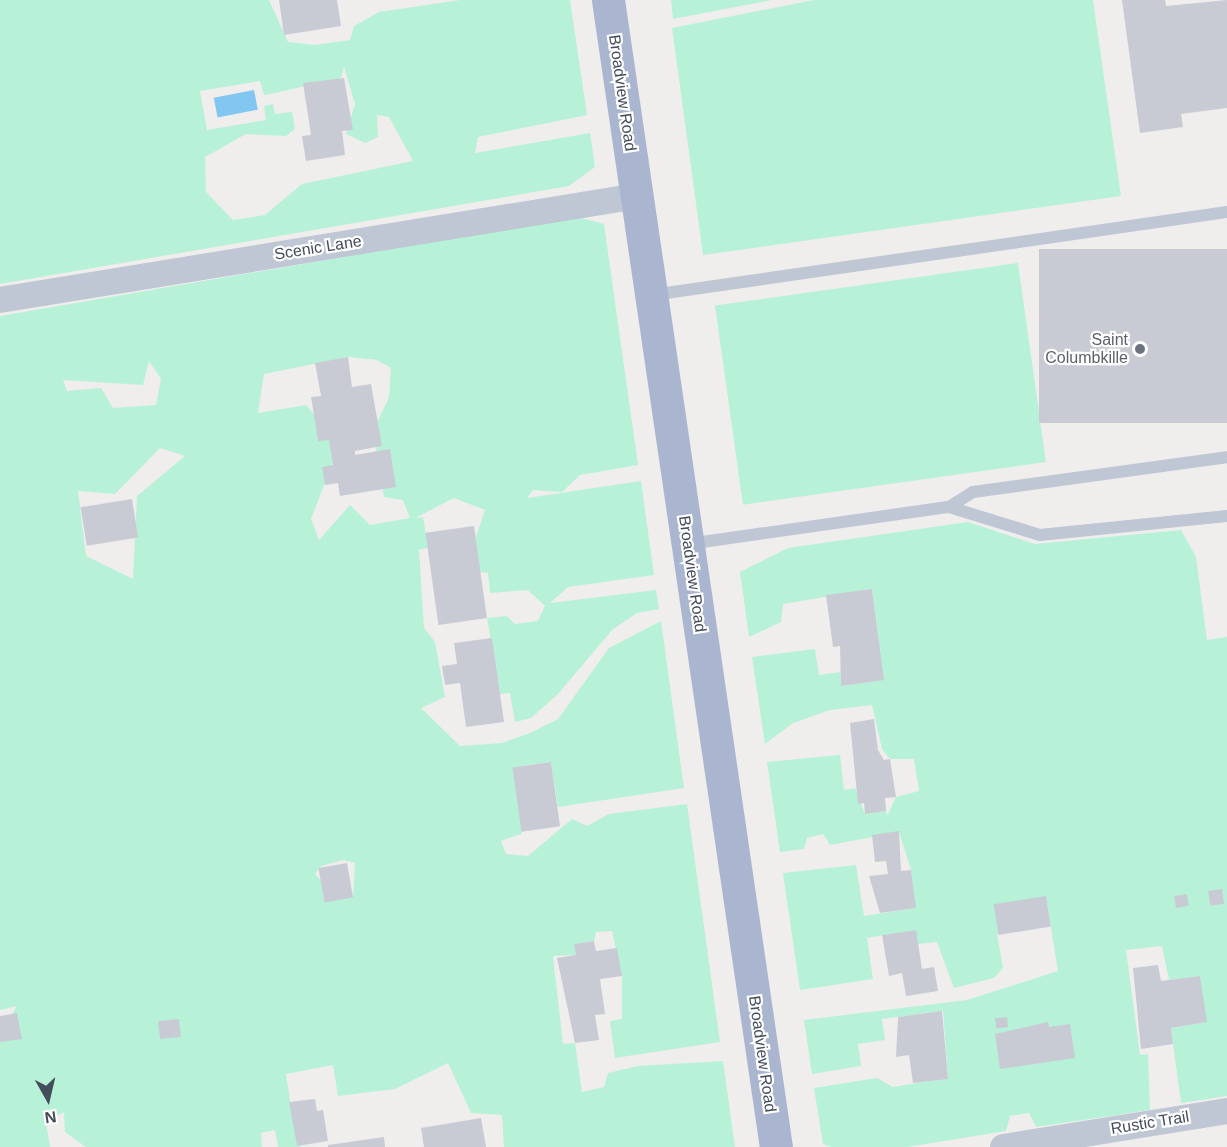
<!DOCTYPE html>
<style>
body{margin:0}
#map{position:relative;width:1227px;height:1147px;overflow:hidden;background:#f0eded;font-family:Arial,sans-serif}
div>[style]{position:absolute}
.green>*{inset:0;background:#b7f2d8;transform-origin:0 0}
.water>*{inset:0;background:#81c7f2;transform-origin:0 0}
.building>*{inset:0;background:#c9cbd4;transform-origin:0 0}
.service>*{height:12px;margin:-6px;padding:0 6px;transform-origin:6px;border-radius:6px;background:#bfc6d4}
.minor>*{height:26px;margin:-13px;padding:0 13px;transform-origin:13px;border-radius:13px;background:#bfc6d4}
.primary>*{height:33px;margin:-16.5px;padding:0 16.5px;transform-origin:16.5px;border-radius:16.5px;background:#aab6cf}
.dots>*{width:16px;height:16px;translate:-50% -50%;box-sizing:border-box;border:3px solid #fff;border-radius:50%}
span{translate:-50% -50%;white-space:nowrap;text-align:center;line-height:1.15;-webkit-text-stroke:4.5px #fff;paint-order:stroke}
.street-label{font-size:16px;color:#444d5c}
.worship-label{font-size:16px;color:#5b616d}
.right{translate:-100% -50%;text-align:right}
.north{position:absolute;left:18px;top:1069px;width:60px;height:60px;-webkit-text-stroke:4px #fff;paint-order:stroke;rotate:172deg;font-size:16px;font-weight:700;line-height:24px;text-align:center;color:#444d5c}
.north::after{content:'';display:block;margin:auto;width:21px;height:27px;background:#444d5c;clip-path:polygon(50% 0,100% 100%,50% 72%,0 100%)}
</style>
<div id="map">
<div class="green">
<div style="clip-path:polygon(evenodd,0 0,269px 0,288px 42px,315px 45px,350px 40px,354px 26px,379px 12px,460px 0,570px 0,587px 115px,478px 137px,475px 153px,590px 133px,595px 167px,569px 186px,0 284px,0 0,344px 67px,355px 104px,346px 134px,365px 143px,378px 137px,377px 115px,389px 117px,413px 161px,302px 184px,265px 215px,233px 220px,206px 192px,205px 157px,246px 134px,286px 136px,295px 129px,292px 112px,275px 114px,273px 104px,264px 106px,266px 120px,207px 130px,200px 91px,260px 81px,264px 95px,270px 94px,341px 78px,344px 67px)"></div>
<div style="clip-path:polygon(671px 0,772px 0,673px 19px)"></div>
<div style="clip-path:polygon(814px 0,1093px 0,1121px 196px,703px 255px,672px 28px)"></div>
<div style="clip-path:polygon(evenodd,577px 217px,604px 224px,638px 465px,580px 475px,562px 492px,533px 490px,527px 498px,641px 481px,654px 575px,568px 587px,550px 603px,656px 590px,659px 609px,637px 613px,612px 630px,558px 694px,531px 718px,515px 722px,510px 693px,500px 694px,487px 618px,507px 616px,515px 624px,538px 621px,545px 606px,528px 590px,490px 593px,488px 573px,476px 571px,472px 548px,485px 510px,454px 498px,415px 518px,423px 517px,428px 548px,419px 550px,424px 628px,435px 642px,445px 697px,421px 708px,460px 746px,502px 743px,530px 733px,558px 719px,609px 648px,661px 621px,684px 788px,558px 807px,551px 762px,520px 766px,532px 811px,521px 834px,501px 841px,506px 854px,528px 856px,572px 819px,587px 826px,609px 814px,687px 804px,720px 1042px,615px 1058px,610px 1021px,622px 1019px,622px 976px,612px 931px,596px 932px,594px 941px,575px 944px,576px 955px,553px 956px,563px 1044px,575px 1043px,582px 1092px,604px 1087px,608px 1073px,638px 1066px,723px 1061px,735px 1147px,504px 1147px,502px 1115px,471px 1113px,448px 1063px,395px 1089px,338px 1096px,333px 1065px,286px 1074px,297px 1146px,315px 1147px,278px 1147px,275px 1130px,261px 1133px,262px 1147px,86px 1147px,65px 1132px,64px 1112px,46px 1122px,50px 1147px,0 1147px,0 1034px,17px 1006px,0 1010px,0 316px,577px 217px,348px 357px,377px 360px,391px 368px,389px 398px,373px 430px,384px 497px,403px 500px,410px 518px,370px 525px,350px 505px,319px 540px,311px 519px,340px 444px,306px 405px,258px 413px,264px 374px,348px 357px,577px 217px,149px 361px,161px 379px,156px 405px,113px 408px,101px 388px,67px 391px,63px 380px,143px 385px,149px 361px,577px 217px,160px 448px,185px 456px,137px 496px,133px 579px,86px 556px,78px 491px,115px 494px,160px 448px,577px 217px,343px 860px,355px 863px,353px 897px,338px 900px,315px 874px,321px 866px,343px 860px)"></div>
<div style="left:1018px;top:263px;width:201px;height:306px;rotate:82deg"></div>
<div style="clip-path:polygon(968px 522px,1035px 544px,1181px 530px,1196px 557px,1207px 640px,1227px 637px,1227px 1096px,1181px 1103px,1171px 1028px,1206px 1022px,1200px 976px,1169px 980px,1162px 946px,1126px 950px,1140px 1055px,1148px 1054px,1150px 1110px,1036px 1127px,1029px 1113px,1010px 1116px,1006px 1131px,907px 1147px,831px 1147px,823px 1144px,814px 1088px,877px 1078px,893px 1087px,948px 1078px,943px 1011px,882px 1019px,885px 1040px,858px 1044px,861px 1066px,812px 1074px,804px 1020px,967px 1000px,1058px 971px,1046px 897px,997px 934px,1003px 968px,994px 978px,954px 988px,937px 942px,918px 944px,915px 930px,867px 938px,873px 979px,800px 990px,783px 873px,856px 865px,864px 916px,915px 908px,911px 870px,899px 832px,830px 845px,823px 834px,807px 838px,804px 849px,780px 852px,767px 762px,840px 755px,844px 790px,855px 788px,865px 814px,886px 811px,887px 816px,896px 797px,919px 791px,914px 759px,890px 759px,882px 749px,872px 705px,830px 710px,793px 723px,765px 744px,752px 657px,815px 649px,819px 675px,840px 672px,842px 686px,876px 681px,870px 653px,879px 641px,872px 589px,783px 604px,781px 622px,749px 637px,740px 572px,788px 548px)"></div>
</div>
<div class="water">
<div style="left:254px;top:90px;width:20px;height:41px;rotate:79deg"></div>
</div>
<div class="building">
<div style="clip-path:polygon(279px 0,337px 0,341px 26px,284px 35px)"></div>
<div style="clip-path:polygon(1122px 0,1165px 0,1166px 6px,1227px 0,1227px 108px,1181px 114px,1183px 127px,1140px 133px)"></div>
<div style="clip-path:polygon(344px 78px,353px 130px,342px 131px,345px 155px,306px 161px,302px 136px,311px 135px,303px 83px)"></div>
<div style="left:1227px;top:249px;width:174px;height:188px;rotate:90deg"></div>
<div style="clip-path:polygon(348px 357px,352px 387px,371px 384px,382px 446px,355px 451px,355px 455px,390px 449px,396px 487px,340px 496px,338px 483px,325px 485px,322px 467px,333px 465px,329px 440px,318px 441px,311px 397px,321px 396px,315px 363px)"></div>
<div style="left:132px;top:499px;width:39px;height:52px;rotate:81deg"></div>
<div style="left:474px;top:526px;width:93px;height:49px;rotate:82deg"></div>
<div style="clip-path:polygon(872px 589px,884px 680px,841px 686px,840px 646px,833px 647px,826px 595px)"></div>
<div style="clip-path:polygon(492px 638px,504px 722px,466px 727px,460px 683px,445px 685px,442px 666px,457px 664px,454px 643px)"></div>
<div style="clip-path:polygon(874px 719px,878px 750px,884px 760px,890px 759px,896px 797px,885px 798px,886px 811px,865px 814px,864px 803px,858px 804px,850px 723px)"></div>
<div style="left:551px;top:762px;width:65px;height:39px;rotate:82deg"></div>
<div style="clip-path:polygon(899px 831px,901px 871px,911px 870px,916px 908px,880px 913px,869px 876px,888px 874px,886px 861px,875px 862px,872px 835px)"></div>
<div style="left:347px;top:863px;width:35px;height:29px;rotate:80deg"></div>
<div style="left:1222px;top:889px;width:15px;height:14px;rotate:82deg"></div>
<div style="left:1187px;top:894px;width:12px;height:13px;rotate:81deg"></div>
<div style="left:1046px;top:896px;width:31px;height:53px;rotate:81deg"></div>
<div style="clip-path:polygon(916px 930px,922px 969px,934px 967px,938px 991px,906px 996px,902px 973px,889px 976px,882px 935px)"></div>
<div style="clip-path:polygon(594px 941px,596px 951px,617px 948px,622px 976px,600px 979px,605px 1014px,595px 1015px,599px 1040px,575px 1043px,557px 958px,576px 955px,574px 944px)"></div>
<div style="clip-path:polygon(1158px 965px,1161px 981px,1200px 976px,1207px 1022px,1171px 1028px,1173px 1044px,1141px 1049px,1133px 968px)"></div>
<div style="clip-path:polygon(942px 1011px,948px 1079px,913px 1083px,909px 1055px,896px 1057px,898px 1017px)"></div>
<div style="clip-path:polygon(17px 1013px,22px 1039px,0 1042px,0 1016px)"></div>
<div style="left:1007px;top:1017px;width:10px;height:12px;rotate:84deg"></div>
<div style="left:179px;top:1019px;width:18px;height:21px;rotate:84deg"></div>
<div style="clip-path:polygon(1048px 1022px,1049px 1027px,1070px 1024px,1075px 1058px,1000px 1069px,995px 1034px)"></div>
<div style="clip-path:polygon(315px 1099px,317px 1111px,323px 1110px,328px 1141px,297px 1146px,289px 1102px)"></div>
<div style="clip-path:polygon(481px 1118px,486px 1147px,424px 1147px,421px 1128px)"></div>
<div style="clip-path:polygon(384px 1137px,385px 1147px,328px 1147px,328px 1145px)"></div>
</div>
<div class="service">
<div style="left:652px;top:295px;width:581px;rotate:-8.21deg"></div>
<div style="left:949px;top:507px;width:95px;rotate:17.1deg"></div>
<div style="left:1040px;top:535px;width:188px;rotate:-5.8deg"></div>
<div style="left:688px;top:544px;width:264px;rotate:-8.1deg"></div>
<div style="left:949px;top:507px;width:28px;rotate:-32deg"></div>
<div style="left:973px;top:492px;width:256px;rotate:-7.8deg"></div>
</div>
<div class="minor">
<div style="left:0;top:300px;width:645px;rotate:-9.27deg"></div>
<div style="left:1003px;top:1147px;width:227px;rotate:-9.1deg"></div>
</div>
<div class="primary">
<div style="left:608px;top:0;width:1159px;rotate:81.67deg"></div>
</div>
<div class="dots">
<div style="left:1140px;top:349px;background:#6b7280"></div>
</div>
<div class="street-label">
<span style="left:622px;top:93px;rotate:82deg">Broadview Road</span>
<span style="left:318px;top:248px;rotate:-9deg">Scenic Lane</span>
<span style="left:692px;top:574px;rotate:82deg">Broadview Road</span>
<span style="left:762px;top:1054px;rotate:82deg">Broadview Road</span>
<span style="left:1150px;top:1123px;rotate:-9deg">Rustic Trail</span>
</div>
<div class="worship-label">
<span class="right" style="left:1128px;top:349px">Saint<br>Columbkille</span>
</div>
<div class="north">N</div>
</div>
